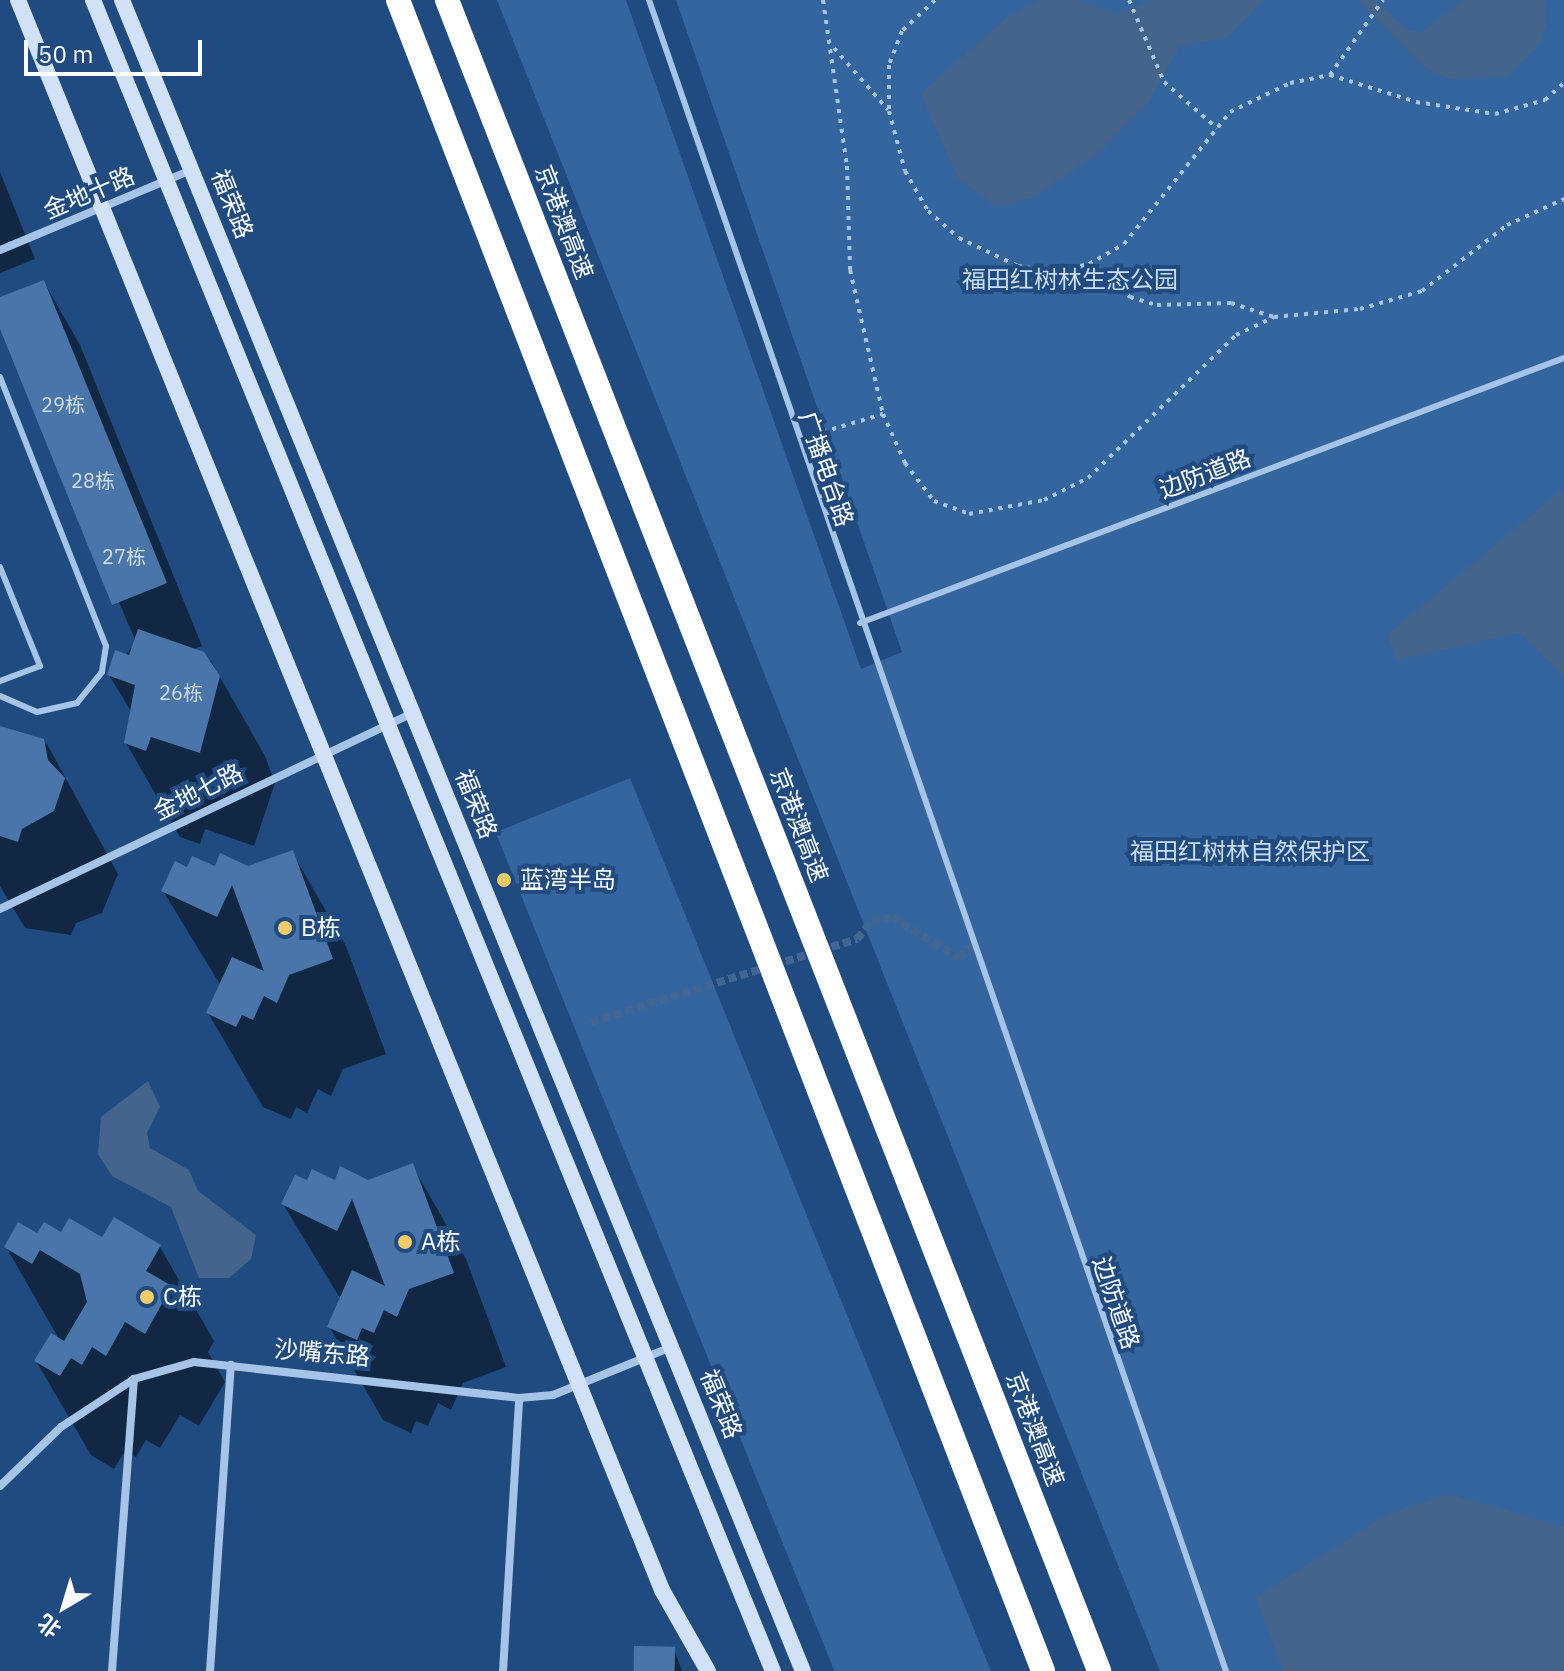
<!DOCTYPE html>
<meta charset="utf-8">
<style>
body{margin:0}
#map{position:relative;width:1564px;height:1671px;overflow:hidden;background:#204b81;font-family:"IBM Plex Sans","Noto Sans SC",sans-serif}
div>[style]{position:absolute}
.green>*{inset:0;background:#34659f;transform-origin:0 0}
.water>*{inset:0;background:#44648b}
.shadow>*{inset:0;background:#0007}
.building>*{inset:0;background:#4975aa;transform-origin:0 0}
.street-tunnel>*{height:8px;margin-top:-4px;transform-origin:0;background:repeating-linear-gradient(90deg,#416694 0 8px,transparent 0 12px)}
.path>*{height:4px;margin-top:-2px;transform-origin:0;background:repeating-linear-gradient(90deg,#a6c4e8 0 4px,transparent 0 10px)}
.lane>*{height:6px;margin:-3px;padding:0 3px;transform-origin:3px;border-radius:3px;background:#a6c4e8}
.street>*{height:8px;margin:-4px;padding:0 4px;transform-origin:4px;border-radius:4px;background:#a6c4e8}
.secondary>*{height:16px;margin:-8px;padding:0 8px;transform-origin:8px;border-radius:8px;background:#d1e1f6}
.highway>*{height:24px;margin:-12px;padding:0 12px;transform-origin:12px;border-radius:12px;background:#fff}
.dots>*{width:22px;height:22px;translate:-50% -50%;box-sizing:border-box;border:4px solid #204b81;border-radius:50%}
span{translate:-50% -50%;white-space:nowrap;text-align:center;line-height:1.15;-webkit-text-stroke:8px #204b81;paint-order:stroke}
.number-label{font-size:20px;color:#d2dcea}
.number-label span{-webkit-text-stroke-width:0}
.street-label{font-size:24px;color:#fff}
.park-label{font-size:24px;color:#cadef6}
.poi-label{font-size:24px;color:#fff}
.left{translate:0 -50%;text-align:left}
.north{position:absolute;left:24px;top:1567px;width:80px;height:80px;-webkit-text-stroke:6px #204b81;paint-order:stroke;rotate:218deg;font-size:22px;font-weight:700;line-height:32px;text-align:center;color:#fff}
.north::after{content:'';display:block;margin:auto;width:28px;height:36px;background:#fff;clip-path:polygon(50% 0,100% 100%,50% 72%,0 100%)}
.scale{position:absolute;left:24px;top:40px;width:178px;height:36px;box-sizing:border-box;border:4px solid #fff;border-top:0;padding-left:10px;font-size:24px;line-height:28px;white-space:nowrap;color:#fff;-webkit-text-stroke:6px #204b81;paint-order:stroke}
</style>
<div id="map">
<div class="green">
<div style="clip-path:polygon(497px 0,626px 0,861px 669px,902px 652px,676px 0,1564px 0,1564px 1671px,1160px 1671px)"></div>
<div style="left:630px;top:778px;width:964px;height:145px;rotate:68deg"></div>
</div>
<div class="water">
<div style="clip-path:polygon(1039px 0,1076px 0,1118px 13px,1153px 0,1263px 0,1228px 37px,1180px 46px,1149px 102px,1099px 153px,1032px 198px,997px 207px,958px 179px,921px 94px,1007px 17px)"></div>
<div style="clip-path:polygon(1358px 0,1375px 0,1408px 30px,1423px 32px,1462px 0,1545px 0,1546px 25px,1539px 45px,1507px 76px,1448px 79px,1424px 67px)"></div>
<div style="clip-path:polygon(1564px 488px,1564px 678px,1520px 633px,1397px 660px,1387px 635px)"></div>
<div style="clip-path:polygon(148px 1081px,160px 1107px,147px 1133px,150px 1148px,189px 1170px,198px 1191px,256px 1235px,251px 1259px,229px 1278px,199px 1278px,171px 1207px,112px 1176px,98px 1154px,101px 1117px)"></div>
<div style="clip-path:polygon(1450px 1494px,1564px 1527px,1564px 1671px,1283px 1671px,1256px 1597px,1391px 1512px)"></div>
</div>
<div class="shadow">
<div style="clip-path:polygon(0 172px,35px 259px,0 273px)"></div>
<div style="clip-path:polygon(44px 282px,80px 345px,202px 646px,187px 651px,211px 661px,265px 756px,275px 783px,254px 846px,205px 829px,200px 844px,180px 837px,126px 743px,132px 713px,109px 675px,136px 642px,0 324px,0 299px)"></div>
<div style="clip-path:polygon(9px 729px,47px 744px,118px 874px,102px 913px,76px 923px,71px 935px,25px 928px,0 886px,0 734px)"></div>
<div style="clip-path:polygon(292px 852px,346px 946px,386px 1054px,343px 1069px,331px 1096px,318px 1089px,307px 1113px,296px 1107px,291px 1119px,263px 1107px,208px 1013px,221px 986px,163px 891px,188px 869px,248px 868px)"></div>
<div style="clip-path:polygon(412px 1165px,466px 1259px,506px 1367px,463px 1383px,451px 1410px,438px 1403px,428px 1426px,416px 1421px,411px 1433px,383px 1420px,329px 1326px,341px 1300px,283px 1204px,308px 1183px,368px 1182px)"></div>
<div style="clip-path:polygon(62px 1234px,160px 1247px,214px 1341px,208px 1352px,225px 1382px,199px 1426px,180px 1415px,160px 1448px,146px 1440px,136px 1457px,125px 1451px,114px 1469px,91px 1455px,36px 1361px,60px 1341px,6px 1247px)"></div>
<div style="clip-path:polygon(674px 1649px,682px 1671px,635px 1671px)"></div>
</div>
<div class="building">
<div style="clip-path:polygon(44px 280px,167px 583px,112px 605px,0 329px,0 297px)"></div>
<div style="clip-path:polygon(138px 629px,204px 652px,220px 676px,200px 753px,151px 737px,146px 751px,124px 743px,135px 685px,107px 675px,115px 650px,129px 655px)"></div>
<div style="clip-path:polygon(0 726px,44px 739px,48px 760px,65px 778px,54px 811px,22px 829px,18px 842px,0 836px)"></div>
<div style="clip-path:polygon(293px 850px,333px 959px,289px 975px,277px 1003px,264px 996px,253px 1020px,242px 1015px,236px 1027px,206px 1013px,232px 957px,264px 971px,232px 885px,217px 917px,161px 891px,175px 861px,187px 867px,192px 856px,215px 866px,220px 853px,248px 866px)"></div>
<div style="clip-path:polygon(413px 1163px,454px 1273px,409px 1289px,397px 1317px,384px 1310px,374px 1333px,362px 1328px,357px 1340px,327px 1327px,352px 1270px,385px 1286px,352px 1199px,337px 1231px,281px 1204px,295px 1175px,307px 1180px,312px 1169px,335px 1180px,340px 1166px,368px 1180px)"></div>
<div style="clip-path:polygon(114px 1217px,161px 1245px,146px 1271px,172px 1286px,145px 1334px,125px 1322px,106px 1356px,92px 1347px,82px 1365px,71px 1358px,60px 1376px,34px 1361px,51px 1333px,64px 1341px,87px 1302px,80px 1274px,40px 1250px,32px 1264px,4px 1247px,18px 1222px,37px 1233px,44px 1222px,61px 1232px,69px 1218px,102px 1237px)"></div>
<div style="left:634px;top:1646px;width:41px;height:25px;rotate:1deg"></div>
</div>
<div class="street-tunnel">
<div style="left:591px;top:1022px;width:279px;rotate:-17.3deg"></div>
<div style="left:857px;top:939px;width:23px;rotate:-50deg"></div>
<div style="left:872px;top:921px;width:20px;rotate:-11deg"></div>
<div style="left:892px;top:917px;width:79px;rotate:31.5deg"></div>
<div style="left:959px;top:958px;width:18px;rotate:-38deg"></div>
</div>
<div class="path">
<div style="left:823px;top:0;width:168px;rotate:81.8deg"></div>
<div style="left:847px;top:166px;width:104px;rotate:88.3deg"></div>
<div style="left:850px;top:270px;width:148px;rotate:77.1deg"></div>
<div style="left:883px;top:414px;width:54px;rotate:65.8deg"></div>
<div style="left:905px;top:463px;width:48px;rotate:52.7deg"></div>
<div style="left:934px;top:501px;width:37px;rotate:20deg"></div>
<div style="left:969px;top:514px;width:76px;rotate:-10.6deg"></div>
<div style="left:1044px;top:500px;width:49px;rotate:-26.6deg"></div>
<div style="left:1088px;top:478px;width:206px;rotate:-44deg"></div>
<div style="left:1236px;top:335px;width:42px;rotate:-25.3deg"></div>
<div style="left:1274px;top:317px;width:86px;rotate:-5.3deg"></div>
<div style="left:1360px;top:309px;width:65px;rotate:-16.2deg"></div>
<div style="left:1422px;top:291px;width:108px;rotate:-37.8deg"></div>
<div style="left:1507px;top:225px;width:63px;rotate:-24.5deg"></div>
<div style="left:935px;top:0;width:45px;rotate:136.8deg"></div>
<div style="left:902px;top:31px;width:36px;rotate:111deg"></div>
<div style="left:889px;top:65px;width:46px;rotate:90deg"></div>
<div style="left:889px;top:111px;width:62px;rotate:75.1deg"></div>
<div style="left:905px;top:171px;width:46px;rotate:60.1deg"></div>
<div style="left:928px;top:211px;width:41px;rotate:41.1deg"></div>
<div style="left:959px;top:238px;width:65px;rotate:25.4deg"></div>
<div style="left:1018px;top:266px;width:33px;rotate:9deg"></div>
<div style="left:1051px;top:271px;width:39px;rotate:-10deg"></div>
<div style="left:1089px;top:264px;width:40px;rotate:-29.7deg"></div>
<div style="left:1124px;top:244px;width:169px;rotate:-51.2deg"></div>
<div style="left:1230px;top:112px;width:67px;rotate:-25.8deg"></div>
<div style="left:1290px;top:83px;width:41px;rotate:-11.3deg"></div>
<div style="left:1330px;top:75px;width:90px;rotate:17.4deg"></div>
<div style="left:1416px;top:102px;width:80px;rotate:8.6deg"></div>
<div style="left:1495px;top:114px;width:52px;rotate:-15.6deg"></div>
<div style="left:1545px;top:100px;width:25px;rotate:-42deg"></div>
<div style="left:1129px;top:0;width:89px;rotate:66.9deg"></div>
<div style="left:1164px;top:82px;width:70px;rotate:41deg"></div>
<div style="left:834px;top:48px;width:82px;rotate:48.9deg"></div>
<div style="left:1330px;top:75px;width:92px;rotate:-54.8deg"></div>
<div style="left:1089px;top:264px;width:53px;rotate:38.8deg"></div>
<div style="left:1130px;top:297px;width:28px;rotate:17deg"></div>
<div style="left:1157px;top:305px;width:74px;rotate:-1.5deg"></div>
<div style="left:1231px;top:303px;width:45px;rotate:18deg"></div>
<div style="left:813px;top:435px;width:73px;rotate:-16.7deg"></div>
</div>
<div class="lane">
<div style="left:649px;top:0;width:1768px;rotate:70.95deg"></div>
<div style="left:0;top:377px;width:289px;rotate:68.5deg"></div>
<div style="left:106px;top:646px;width:26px;rotate:99deg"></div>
<div style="left:102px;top:672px;width:40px;rotate:129deg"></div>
<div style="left:77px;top:703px;width:41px;rotate:167.3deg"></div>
<div style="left:37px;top:712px;width:40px;rotate:-156.6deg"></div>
<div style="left:0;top:567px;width:107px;rotate:68deg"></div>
<div style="left:40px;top:666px;width:43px;rotate:159.4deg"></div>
<div style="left:860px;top:623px;width:752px;rotate:-20.63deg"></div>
</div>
<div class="street">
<div style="left:0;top:250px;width:207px;rotate:-22.7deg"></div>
<div style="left:0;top:909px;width:456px;rotate:-25.4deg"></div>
<div style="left:0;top:1486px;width:85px;rotate:-44deg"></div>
<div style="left:61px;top:1427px;width:87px;rotate:-33.3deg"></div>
<div style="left:134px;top:1379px;width:62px;rotate:-15.8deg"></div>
<div style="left:194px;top:1362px;width:327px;rotate:6.3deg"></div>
<div style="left:519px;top:1398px;width:34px;rotate:-5deg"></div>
<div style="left:553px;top:1395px;width:127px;rotate:-22.1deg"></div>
<div style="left:112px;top:1671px;width:293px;rotate:-85.7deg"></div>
<div style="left:210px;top:1671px;width:307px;rotate:-86.1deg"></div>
<div style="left:503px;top:1671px;width:273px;rotate:-86.6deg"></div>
</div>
<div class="secondary">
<div style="left:18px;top:0;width:1715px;rotate:67.95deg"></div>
<div style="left:662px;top:1590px;width:93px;rotate:60.4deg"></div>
<div style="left:93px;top:0;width:1804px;rotate:67.86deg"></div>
<div style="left:122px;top:0;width:1804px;rotate:67.83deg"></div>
</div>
<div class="highway">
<div style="left:398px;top:0;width:1791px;rotate:68.89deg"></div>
<div style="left:447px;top:0;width:1794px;rotate:68.68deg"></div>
</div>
<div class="dots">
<div style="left:504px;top:880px;background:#f5cb67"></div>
<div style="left:285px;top:928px;background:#f5cb67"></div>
<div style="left:405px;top:1242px;background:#f5cb67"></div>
<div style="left:147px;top:1297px;background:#f5cb67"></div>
</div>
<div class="number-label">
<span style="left:63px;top:404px">29栋</span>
<span style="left:93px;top:480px">28栋</span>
<span style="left:124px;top:556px">27栋</span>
<span style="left:181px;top:692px">26栋</span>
</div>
<div class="street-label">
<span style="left:89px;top:193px;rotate:-23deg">金地十路</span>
<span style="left:232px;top:204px;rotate:68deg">福荣路</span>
<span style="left:564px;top:222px;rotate:69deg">京港澳高速</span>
<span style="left:826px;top:469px;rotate:71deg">广播电台路</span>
<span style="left:1205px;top:474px;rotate:-21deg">边防道路</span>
<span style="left:198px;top:792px;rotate:-26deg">金地七路</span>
<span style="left:476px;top:804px;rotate:68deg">福荣路</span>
<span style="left:799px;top:825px;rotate:69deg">京港澳高速</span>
<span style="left:1116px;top:1303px;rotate:71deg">边防道路</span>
<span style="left:322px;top:1353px;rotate:5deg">沙嘴东路</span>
<span style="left:721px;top:1404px;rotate:68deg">福荣路</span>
<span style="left:1035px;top:1429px;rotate:69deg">京港澳高速</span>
</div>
<div class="park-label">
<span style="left:1070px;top:280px">福田红树林生态公园</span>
<span style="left:1250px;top:852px">福田红树林自然保护区</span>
</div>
<div class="poi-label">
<span class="left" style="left:520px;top:880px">蓝湾半岛</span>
<span class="left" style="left:301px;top:928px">B栋</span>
<span class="left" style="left:421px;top:1242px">A栋</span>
<span class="left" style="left:163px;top:1297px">C栋</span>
</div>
<div class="north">北</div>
<div class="scale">50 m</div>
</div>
